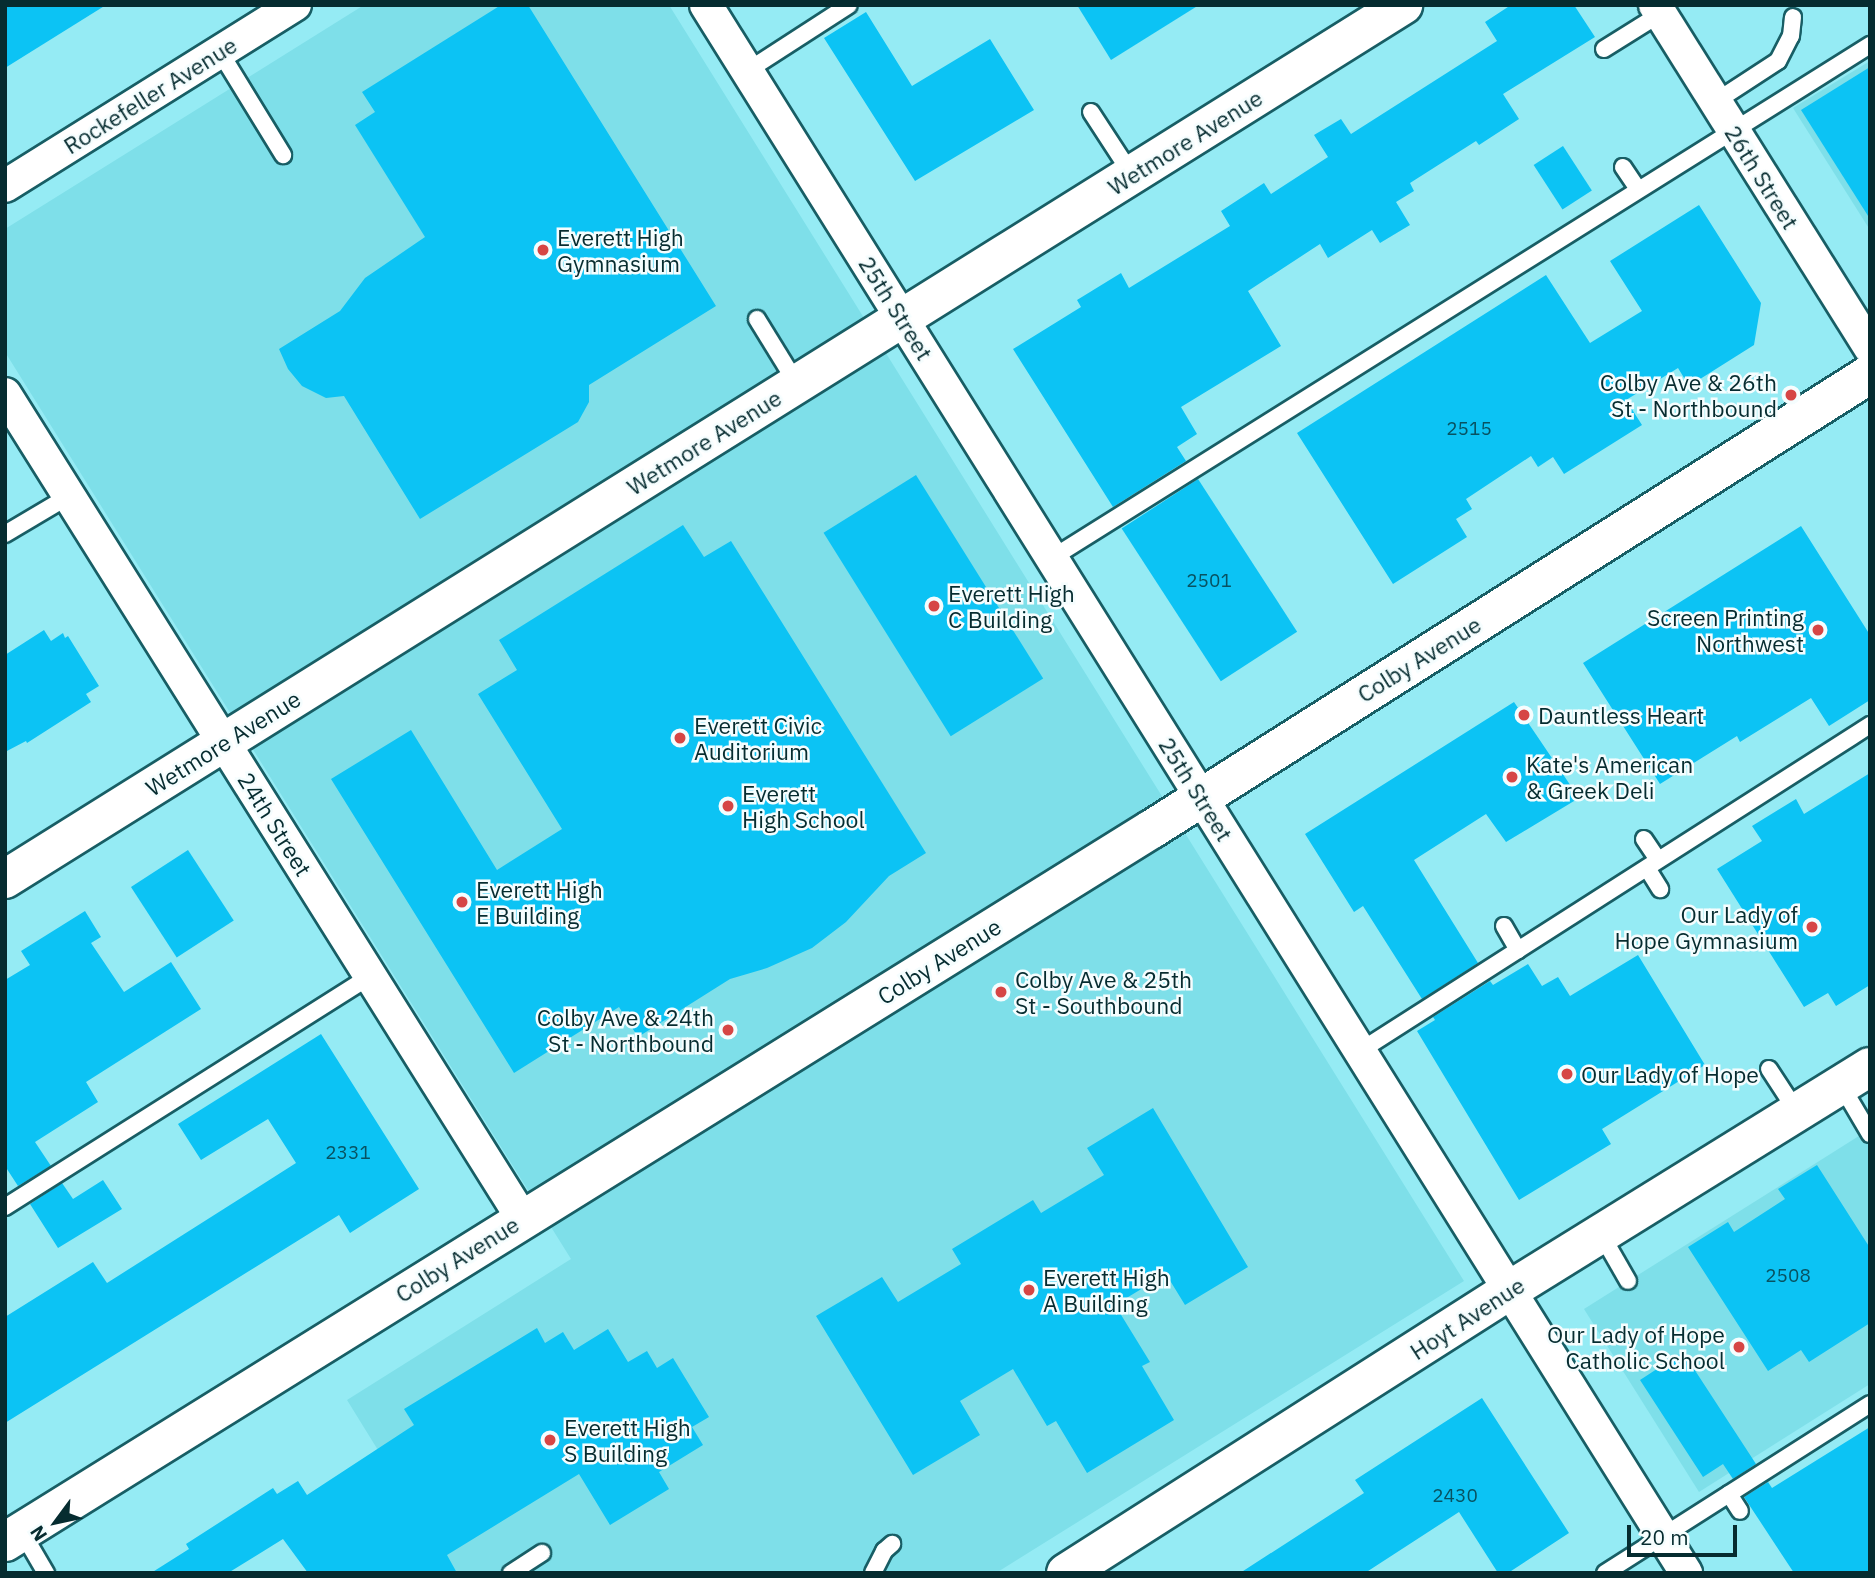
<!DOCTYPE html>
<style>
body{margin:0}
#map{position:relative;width:1875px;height:1578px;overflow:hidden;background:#95ebf4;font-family:"IBM Plex Sans",sans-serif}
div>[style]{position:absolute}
.built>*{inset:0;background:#7edfe9}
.building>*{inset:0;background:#0cc3f4;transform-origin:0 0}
.roads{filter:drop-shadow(2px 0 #185e65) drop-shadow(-2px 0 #185e65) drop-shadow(0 2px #185e65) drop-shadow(0 -2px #185e65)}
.lane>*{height:16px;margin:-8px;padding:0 8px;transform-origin:8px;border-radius:8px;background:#fff}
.street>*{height:32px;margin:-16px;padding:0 16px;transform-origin:16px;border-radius:16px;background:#fff}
.secondary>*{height:38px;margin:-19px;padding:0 19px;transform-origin:19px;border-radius:19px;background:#fff}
.dots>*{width:19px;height:19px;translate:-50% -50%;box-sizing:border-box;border:4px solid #f5fdfe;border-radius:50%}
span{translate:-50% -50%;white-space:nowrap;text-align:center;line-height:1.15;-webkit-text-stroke:5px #f5fdfe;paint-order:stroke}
.number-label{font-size:19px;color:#085261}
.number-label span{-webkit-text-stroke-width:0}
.street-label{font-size:23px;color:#062c30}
.poi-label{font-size:23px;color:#062c30}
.left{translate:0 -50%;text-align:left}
.right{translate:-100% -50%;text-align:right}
.frame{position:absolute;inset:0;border:7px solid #062c30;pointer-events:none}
.north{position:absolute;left:21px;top:1487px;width:70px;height:70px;-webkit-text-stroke:5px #f5fdfe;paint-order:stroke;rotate:237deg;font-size:19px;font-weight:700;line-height:28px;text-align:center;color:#062c30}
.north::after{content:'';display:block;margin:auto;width:24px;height:32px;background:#062c30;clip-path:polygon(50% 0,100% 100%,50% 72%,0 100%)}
.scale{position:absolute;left:1627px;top:1525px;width:110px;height:32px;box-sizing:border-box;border:4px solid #062c30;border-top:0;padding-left:9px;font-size:21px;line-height:24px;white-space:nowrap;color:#062c30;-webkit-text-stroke:5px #f5fdfe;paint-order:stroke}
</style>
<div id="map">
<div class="built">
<div style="clip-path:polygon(364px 5px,669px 5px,1464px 1281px,996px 1573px,454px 1573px,347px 1400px,571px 1259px,5px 352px,5px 229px)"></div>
<div style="clip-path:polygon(1870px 61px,1870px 230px,1793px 108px)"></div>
<div style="clip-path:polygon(1870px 1129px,1870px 1384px,1699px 1492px,1584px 1309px)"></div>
</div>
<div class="building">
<div style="clip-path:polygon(5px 5px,106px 5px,5px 68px)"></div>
<div style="clip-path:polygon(501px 5px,528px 5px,716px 306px,589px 385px,589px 402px,578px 422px,420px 519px,344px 396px,326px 398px,302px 386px,288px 369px,279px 349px,340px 311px,365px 278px,425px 237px,355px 125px,375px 112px,362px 92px)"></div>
<div style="clip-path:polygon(1077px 5px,1199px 5px,1111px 60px)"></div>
<div style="clip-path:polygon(1511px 5px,1574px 5px,1595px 37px,1503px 94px,1519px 119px,1479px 145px,1476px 141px,1410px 183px,1414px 191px,1396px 202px,1410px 225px,1380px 243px,1372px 230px,1328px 258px,1320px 244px,1248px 291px,1281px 346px,1181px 407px,1197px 434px,1177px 447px,1186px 461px,1113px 507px,1013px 349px,1081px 307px,1077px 300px,1121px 273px,1129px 288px,1230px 226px,1221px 211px,1264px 183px,1271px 194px,1328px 157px,1314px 135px,1341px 119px,1351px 134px,1497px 41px,1485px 22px)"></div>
<div style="clip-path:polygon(866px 12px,912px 86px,990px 39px,1034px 110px,915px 181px,824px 38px)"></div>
<div style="clip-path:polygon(1870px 67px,1870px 219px,1801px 110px)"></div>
<div style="left:1563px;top:146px;width:53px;height:35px;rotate:57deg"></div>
<div style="clip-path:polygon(1699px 205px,1761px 303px,1754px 345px,1689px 386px,1678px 368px,1626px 400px,1642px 425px,1564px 474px,1553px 457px,1538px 467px,1531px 456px,1466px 499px,1472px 509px,1456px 519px,1467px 537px,1393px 584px,1297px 433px,1546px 275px,1590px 343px,1642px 311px,1610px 261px)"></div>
<div style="left:916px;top:475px;width:240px;height:109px;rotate:58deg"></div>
<div style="left:1198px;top:479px;width:182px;height:91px;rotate:57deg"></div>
<div style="clip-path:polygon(683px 525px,704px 557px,731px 541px,926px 853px,889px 876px,846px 922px,812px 948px,767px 968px,730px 979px,638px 1037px,619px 1007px,514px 1073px,331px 779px,411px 730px,497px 870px,562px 829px,478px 694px,517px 670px,499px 640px)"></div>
<div style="clip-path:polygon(1801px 526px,1870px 635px,1870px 700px,1829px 726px,1811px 698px,1740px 742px,1737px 736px,1660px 784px,1583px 663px)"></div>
<div style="clip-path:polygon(44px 630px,51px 641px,63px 633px,65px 638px,68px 636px,99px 686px,86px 694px,91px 702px,27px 743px,26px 741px,5px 752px,5px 655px)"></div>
<div style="clip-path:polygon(1514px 702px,1579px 798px,1506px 842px,1486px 814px,1414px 860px,1478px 963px,1422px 999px,1363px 906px,1354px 912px,1305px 834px)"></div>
<div style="clip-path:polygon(1870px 773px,1870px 985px,1836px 1006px,1828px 993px,1804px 1007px,1717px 869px,1762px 841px,1752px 826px,1796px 799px,1804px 814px)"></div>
<div style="left:188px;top:850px;width:84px;height:68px;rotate:57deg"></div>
<div style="clip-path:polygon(85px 911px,101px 937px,91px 943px,124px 992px,171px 962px,201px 1009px,86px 1082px,98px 1102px,35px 1142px,51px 1166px,18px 1186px,5px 1166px,5px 980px,30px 965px,21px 951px)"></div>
<div style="clip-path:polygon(1638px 955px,1705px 1065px,1602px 1129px,1611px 1144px,1519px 1200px,1417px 1031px,1435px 1020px,1433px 1017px,1490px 981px,1493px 985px,1528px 964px,1542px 986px,1558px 977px,1570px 996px)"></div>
<div style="clip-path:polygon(321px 1034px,419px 1189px,350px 1233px,339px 1215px,5px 1423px,5px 1317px,93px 1262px,107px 1283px,296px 1163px,268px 1119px,201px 1160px,178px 1124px)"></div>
<div style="clip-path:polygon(1153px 1108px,1248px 1267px,1185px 1305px,1166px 1274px,1115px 1305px,1150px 1362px,1142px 1366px,1174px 1420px,1087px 1473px,1056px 1421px,1047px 1426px,1013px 1369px,960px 1401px,980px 1435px,913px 1475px,816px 1316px,882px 1277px,898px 1302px,961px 1264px,952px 1249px,1033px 1200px,1041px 1213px,1104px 1175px,1087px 1148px)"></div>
<div style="clip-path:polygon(1817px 1165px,1870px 1248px,1870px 1323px,1809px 1362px,1801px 1350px,1768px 1371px,1688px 1247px,1728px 1222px,1734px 1232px,1785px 1199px,1778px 1189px)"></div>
<div style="clip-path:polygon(103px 1180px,122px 1209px,58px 1248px,30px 1204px,62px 1183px,73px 1199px)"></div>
<div style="clip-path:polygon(537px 1328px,545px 1343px,563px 1332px,574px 1350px,608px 1329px,628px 1362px,647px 1351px,657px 1368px,673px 1358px,709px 1417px,692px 1427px,703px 1445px,659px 1472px,669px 1489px,610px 1525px,579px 1474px,447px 1555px,457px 1573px,308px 1573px,283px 1539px,228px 1573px,151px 1573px,189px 1549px,186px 1544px,273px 1488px,277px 1494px,298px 1481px,307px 1495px,414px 1425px,404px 1409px)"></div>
<div style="clip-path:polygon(1683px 1352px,1756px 1464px,1733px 1479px,1723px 1464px,1703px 1477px,1640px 1380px)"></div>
<div style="clip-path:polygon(1482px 1398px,1569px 1533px,1508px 1573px,1498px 1573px,1459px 1512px,1365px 1573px,1240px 1573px,1364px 1493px,1355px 1480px)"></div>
<div style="clip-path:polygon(1870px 1427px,1870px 1573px,1794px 1573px,1744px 1497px,1768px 1482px,1772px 1488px)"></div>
</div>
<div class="roads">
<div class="lane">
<div style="left:1604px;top:49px;width:66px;rotate:-32deg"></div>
<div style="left:220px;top:52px;width:121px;rotate:58.5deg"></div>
<div style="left:747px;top:71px;width:121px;rotate:-32.9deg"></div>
<div style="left:1715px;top:102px;width:75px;rotate:-33.1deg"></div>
<div style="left:1778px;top:61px;width:28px;rotate:-63deg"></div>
<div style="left:1791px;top:36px;width:19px;rotate:-84deg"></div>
<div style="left:1091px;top:112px;width:75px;rotate:56.9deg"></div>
<div style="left:1623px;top:167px;width:27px;rotate:56deg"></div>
<div style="left:757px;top:319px;width:76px;rotate:58.4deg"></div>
<div style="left:5px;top:534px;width:74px;rotate:-30.7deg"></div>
<div style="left:1052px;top:558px;width:966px;rotate:-32.09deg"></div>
<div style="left:1644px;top:839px;width:25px;rotate:56deg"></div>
<div style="left:1647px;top:868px;width:25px;rotate:58deg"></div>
<div style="left:1504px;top:926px;width:28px;rotate:60deg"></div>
<div style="left:1360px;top:1051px;width:605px;rotate:-32.59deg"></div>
<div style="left:1769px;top:1069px;width:51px;rotate:56.9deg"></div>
<div style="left:1841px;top:1085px;width:57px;rotate:59.4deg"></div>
<div style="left:5px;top:1207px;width:433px;rotate:-32.3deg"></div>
<div style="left:1601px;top:1234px;width:54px;rotate:60.1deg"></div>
<div style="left:1729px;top:1494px;width:20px;rotate:57deg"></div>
<div style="left:22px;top:1532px;width:48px;rotate:59.7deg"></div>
<div style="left:511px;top:1573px;width:37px;rotate:-33deg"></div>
<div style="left:873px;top:1573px;width:25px;rotate:-63deg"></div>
<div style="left:884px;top:1551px;width:11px;rotate:-41deg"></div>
<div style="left:1605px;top:1573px;width:314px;rotate:-32.5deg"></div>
</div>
<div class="street">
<div style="left:706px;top:5px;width:1849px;rotate:57.99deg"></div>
<div style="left:1655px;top:5px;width:405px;rotate:57.9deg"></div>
<div style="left:5px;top:186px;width:342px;rotate:-32deg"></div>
<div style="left:5px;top:394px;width:973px;rotate:57.89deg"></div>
</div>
<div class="secondary">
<div style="left:5px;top:879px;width:1649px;rotate:-32.01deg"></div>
<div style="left:5px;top:1542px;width:1351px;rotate:-31.87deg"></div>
<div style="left:1152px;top:829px;width:850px;rotate:-32.36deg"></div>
<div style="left:1066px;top:1573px;width:527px;rotate:-32.51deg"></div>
<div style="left:1510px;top:1290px;width:423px;rotate:-31.8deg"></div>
</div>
</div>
<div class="dots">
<div style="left:543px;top:250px;background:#d64645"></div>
<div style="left:1791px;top:395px;background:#d64645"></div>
<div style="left:934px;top:606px;background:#d64645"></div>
<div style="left:1818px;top:630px;background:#d64645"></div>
<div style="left:1524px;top:715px;background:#d64645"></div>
<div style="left:680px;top:738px;background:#d64645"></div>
<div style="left:1512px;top:777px;background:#d64645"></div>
<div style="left:728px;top:806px;background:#d64645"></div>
<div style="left:462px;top:902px;background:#d64645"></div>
<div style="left:1812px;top:927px;background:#d64645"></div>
<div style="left:1001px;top:992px;background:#d64645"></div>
<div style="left:728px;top:1030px;background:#d64645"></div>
<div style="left:1567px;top:1074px;background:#d64645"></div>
<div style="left:1029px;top:1290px;background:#d64645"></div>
<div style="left:1739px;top:1347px;background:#d64645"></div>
<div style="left:550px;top:1440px;background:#d64645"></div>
</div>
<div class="number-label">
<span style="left:1469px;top:429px">2515</span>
<span style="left:1209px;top:581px">2501</span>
<span style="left:348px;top:1153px">2331</span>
<span style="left:1788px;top:1276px">2508</span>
<span style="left:1455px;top:1496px">2430</span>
</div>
<div class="street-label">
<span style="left:150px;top:95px;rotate:-32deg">Rockefeller Avenue</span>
<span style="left:1185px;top:142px;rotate:-32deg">Wetmore Avenue</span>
<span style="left:1762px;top:177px;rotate:58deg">26th Street</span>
<span style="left:896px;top:308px;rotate:58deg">25th Street</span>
<span style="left:704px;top:442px;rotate:-32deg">Wetmore Avenue</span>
<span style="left:1419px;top:659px;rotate:-32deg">Colby Avenue</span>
<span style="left:223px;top:743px;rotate:-32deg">Wetmore Avenue</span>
<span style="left:1196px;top:789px;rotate:58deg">25th Street</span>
<span style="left:275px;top:824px;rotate:58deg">24th Street</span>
<span style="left:939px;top:961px;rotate:-32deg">Colby Avenue</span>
<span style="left:457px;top:1259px;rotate:-32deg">Colby Avenue</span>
<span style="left:1467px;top:1318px;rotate:-33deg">Hoyt Avenue</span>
</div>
<div class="poi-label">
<span class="left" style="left:557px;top:250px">Everett High<br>Gymnasium</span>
<span class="right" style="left:1777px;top:395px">Colby Ave &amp; 26th<br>St - Northbound</span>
<span class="left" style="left:948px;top:606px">Everett High<br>C Building</span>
<span class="right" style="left:1804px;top:630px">Screen Printing<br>Northwest</span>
<span class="left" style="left:1538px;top:715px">Dauntless Heart</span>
<span class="left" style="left:694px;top:738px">Everett Civic<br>Auditorium</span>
<span class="left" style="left:1526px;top:777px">Kate's American<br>&amp; Greek Deli</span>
<span class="left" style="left:742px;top:806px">Everett<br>High School</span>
<span class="left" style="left:476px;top:902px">Everett High<br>E Building</span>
<span class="right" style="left:1798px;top:927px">Our Lady of<br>Hope Gymnasium</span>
<span class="left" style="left:1015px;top:992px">Colby Ave &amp; 25th<br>St - Southbound</span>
<span class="right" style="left:714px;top:1030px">Colby Ave &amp; 24th<br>St - Northbound</span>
<span class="left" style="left:1581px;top:1074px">Our Lady of Hope</span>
<span class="left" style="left:1043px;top:1290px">Everett High<br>A Building</span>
<span class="right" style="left:1725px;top:1347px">Our Lady of Hope<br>Catholic School</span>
<span class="left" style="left:564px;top:1440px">Everett High<br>S Building</span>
</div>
<div class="frame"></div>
<div class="north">N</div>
<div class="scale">20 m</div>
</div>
